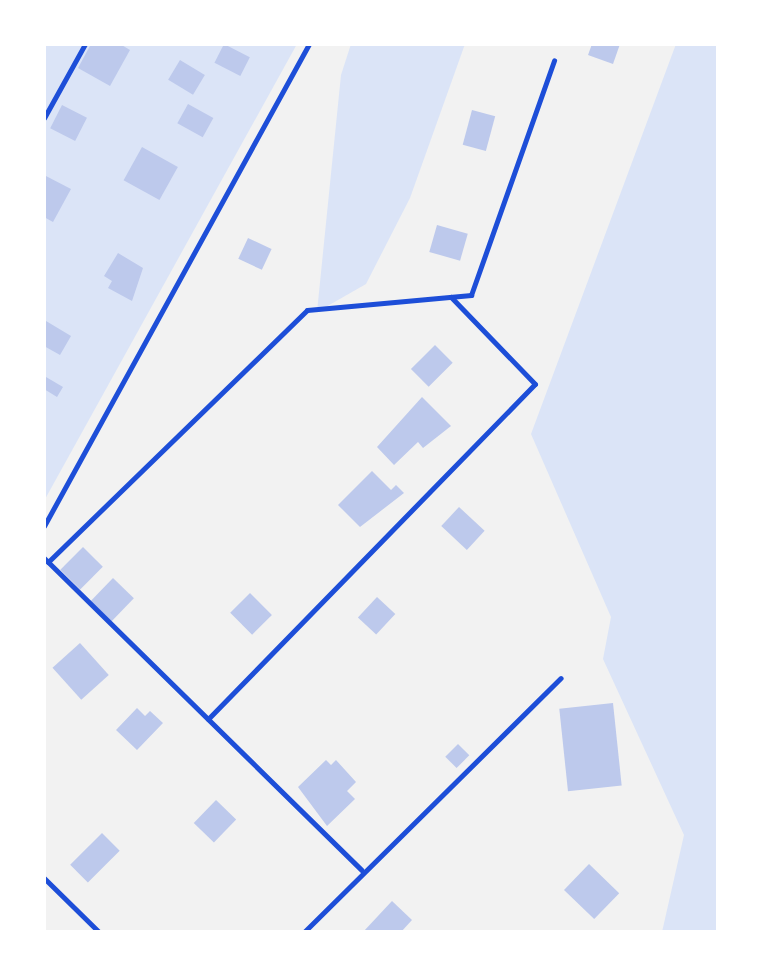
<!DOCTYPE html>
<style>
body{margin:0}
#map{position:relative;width:762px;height:976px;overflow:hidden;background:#f2f2f2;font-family:Lato,sans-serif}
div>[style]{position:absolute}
.green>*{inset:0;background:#dbe4f7}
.building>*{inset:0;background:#bdc9ec;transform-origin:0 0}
.service>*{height:5px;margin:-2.5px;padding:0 2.5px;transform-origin:2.5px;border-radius:2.5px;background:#1d4ed8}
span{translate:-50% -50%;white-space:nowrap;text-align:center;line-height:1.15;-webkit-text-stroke:6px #fff;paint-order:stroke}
.frame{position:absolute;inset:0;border:46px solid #fff;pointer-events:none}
</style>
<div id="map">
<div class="green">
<div style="clip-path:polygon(44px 44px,297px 44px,44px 501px)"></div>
<div style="clip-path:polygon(351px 44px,465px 44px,410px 198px,366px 284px,317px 312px,341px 75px)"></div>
<div style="clip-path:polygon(676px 44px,718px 44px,718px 932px,662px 932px,684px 835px,603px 659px,611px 617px,531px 434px)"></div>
</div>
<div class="building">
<div style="clip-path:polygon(91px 44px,120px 44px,130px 50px,110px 86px,78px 68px)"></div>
<div style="left:224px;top:44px;width:29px;height:21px;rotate:27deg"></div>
<div style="clip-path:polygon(592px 44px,620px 44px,613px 64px,588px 55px)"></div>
<div style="left:180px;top:60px;width:29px;height:23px;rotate:31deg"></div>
<div style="left:188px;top:104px;width:29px;height:22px;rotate:29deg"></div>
<div style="left:62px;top:105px;width:28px;height:26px;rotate:27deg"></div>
<div style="left:472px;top:110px;width:24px;height:36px;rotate:15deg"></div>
<div style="left:142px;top:147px;width:41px;height:38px;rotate:29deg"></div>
<div style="clip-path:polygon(44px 175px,71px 189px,53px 222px,44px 217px)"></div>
<div style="left:437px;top:225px;width:32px;height:28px;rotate:16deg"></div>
<div style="left:248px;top:238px;width:26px;height:23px;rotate:25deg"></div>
<div style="clip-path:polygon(118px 253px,143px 268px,132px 301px,108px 288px,112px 281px,104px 276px)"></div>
<div style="clip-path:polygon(46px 321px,71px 336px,60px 355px,44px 346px)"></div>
<div style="left:435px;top:345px;width:25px;height:34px;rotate:45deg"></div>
<div style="clip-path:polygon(46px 377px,63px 387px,57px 397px,44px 389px)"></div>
<div style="clip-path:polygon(422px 397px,451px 426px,423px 448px,418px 442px,394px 465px,377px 447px)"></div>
<div style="clip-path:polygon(372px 471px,391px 490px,396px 485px,404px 493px,360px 527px,338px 505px)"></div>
<div style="left:459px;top:507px;width:35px;height:26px;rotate:43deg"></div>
<div style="left:83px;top:547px;width:28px;height:32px;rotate:45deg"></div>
<div style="left:113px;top:578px;width:29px;height:32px;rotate:44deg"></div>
<div style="left:250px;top:593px;width:31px;height:28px;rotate:45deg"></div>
<div style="left:377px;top:597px;width:25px;height:28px;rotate:43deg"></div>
<div style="left:80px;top:643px;width:43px;height:37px;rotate:48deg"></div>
<div style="left:613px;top:703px;width:83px;height:54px;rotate:84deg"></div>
<div style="clip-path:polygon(137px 708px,145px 716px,150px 711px,163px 723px,137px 750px,116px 730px)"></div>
<div style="left:458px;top:744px;width:16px;height:18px;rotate:45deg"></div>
<div style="clip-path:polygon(326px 760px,331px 765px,336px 760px,356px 782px,347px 791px,355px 799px,327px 826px,298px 787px)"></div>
<div style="left:216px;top:800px;width:28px;height:32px;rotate:44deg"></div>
<div style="left:102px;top:833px;width:25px;height:45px;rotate:45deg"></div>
<div style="left:589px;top:864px;width:42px;height:36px;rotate:44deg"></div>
<div style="clip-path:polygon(392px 901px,412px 920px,401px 932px,363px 932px)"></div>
</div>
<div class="service">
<div style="left:44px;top:118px;width:85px;rotate:-61deg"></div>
<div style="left:44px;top:526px;width:550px;rotate:-61.2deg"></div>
<div style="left:44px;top:558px;width:445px;rotate:44.5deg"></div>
<div style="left:48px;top:562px;width:361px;rotate:-44.2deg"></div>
<div style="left:307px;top:310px;width:165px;rotate:-5.2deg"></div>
<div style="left:471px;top:295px;width:249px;rotate:-70.5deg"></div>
<div style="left:208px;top:719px;width:468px;rotate:-45.7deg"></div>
<div style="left:535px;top:384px;width:121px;rotate:-134deg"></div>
<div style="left:44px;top:878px;width:77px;rotate:44.5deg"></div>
<div style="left:304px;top:932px;width:361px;rotate:-44.7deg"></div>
</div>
<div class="frame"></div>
</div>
